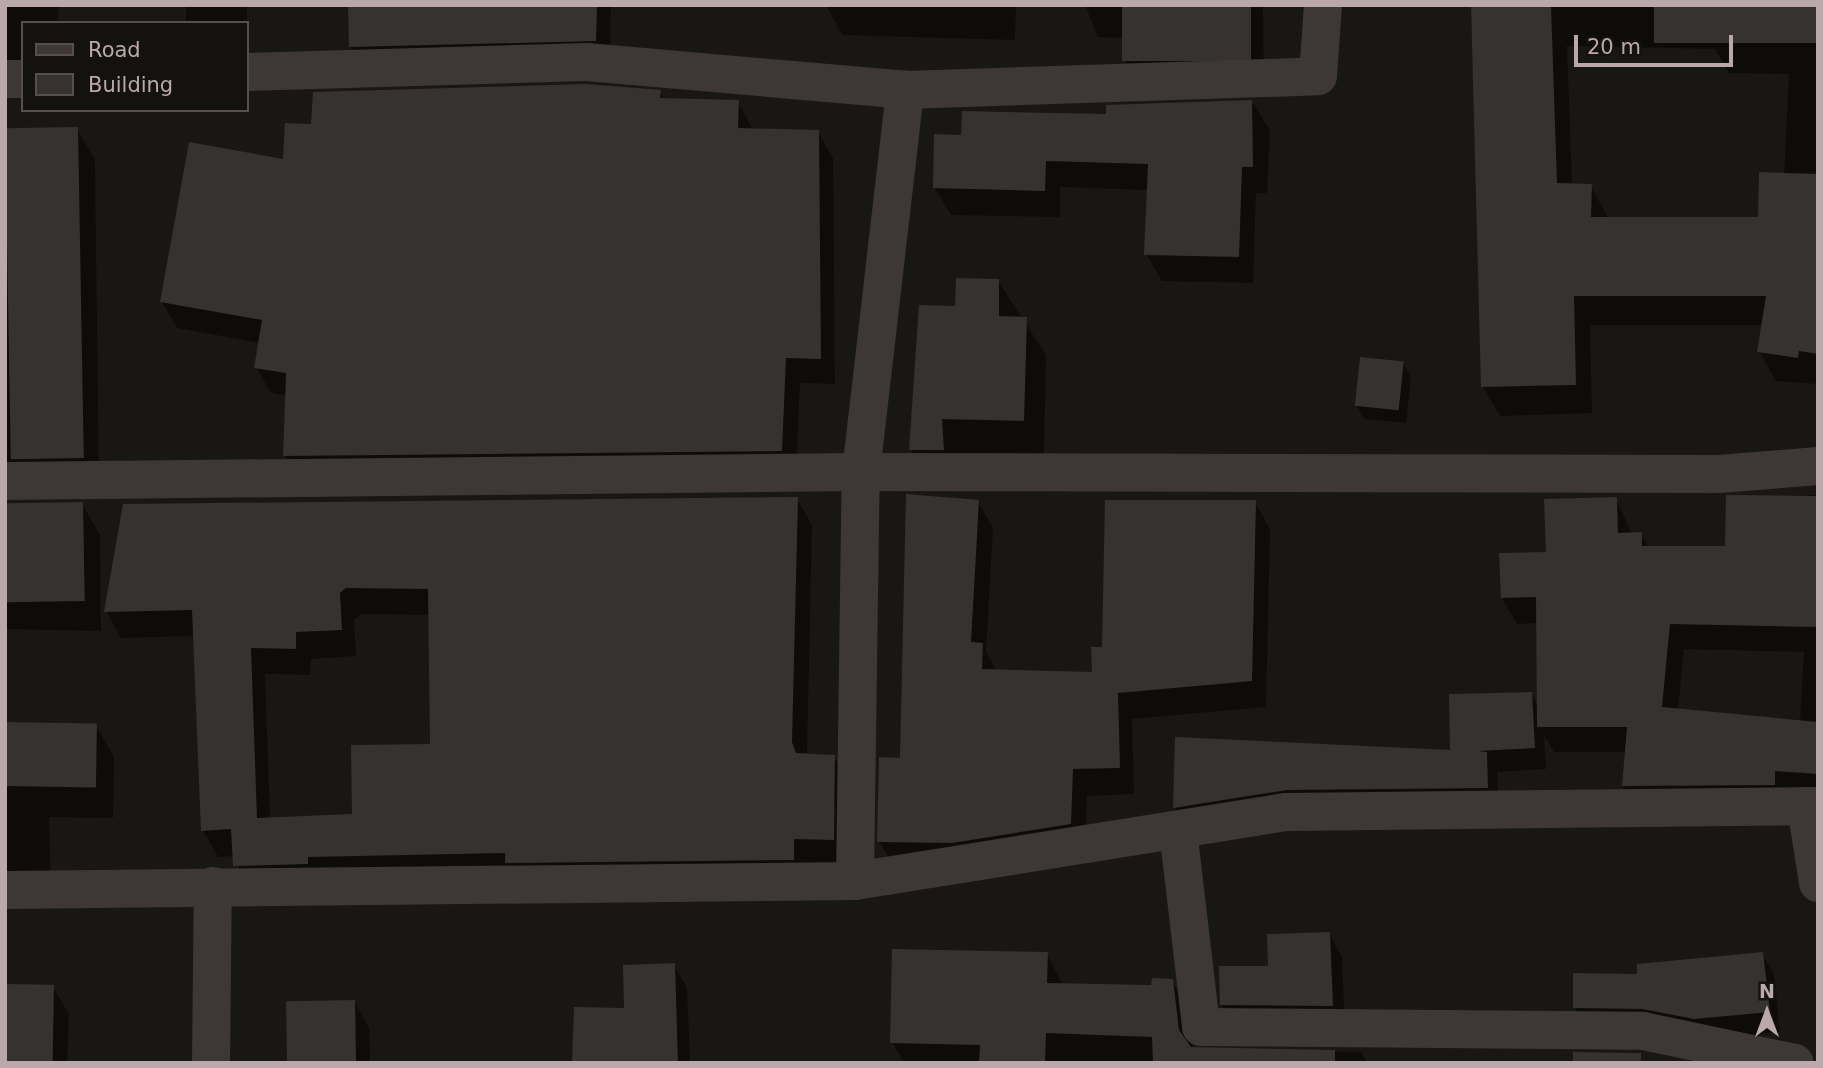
<!DOCTYPE html>
<style>
body{margin:0}
#map{position:relative;width:1823px;height:1068px;overflow:hidden;background:#191716;font-family:"DejaVu Sans",sans-serif}
div>[style]{position:absolute}
.shadow>*{inset:0;background:#0007;transform-origin:0 0}
.building>*{inset:0;background:#353231;transform-origin:0 0}
.minor>*{height:38px;margin:-19px;padding:0 19px;transform-origin:19px;border-radius:19px;background:#3e3738}
span{translate:-50% -50%;white-space:nowrap;text-align:center;line-height:1.15;-webkit-text-stroke:7px #141211;paint-order:stroke}
.frame{position:absolute;inset:0;border:7px solid #baa8ab;pointer-events:none}
.legend{position:absolute;left:21px;top:21px;width:228px;height:91px;box-sizing:border-box;background:#141211;border:2px solid #564e4f;margin:0;padding:9px 12px;list-style:none;font-size:21px;color:#baa8ab}
.legend li{display:flex;align-items:center;gap:14px;height:35px}
.legend b{width:35px;border:2px solid #564e4f}
.north{position:absolute;left:1732px;top:977px;width:70px;height:70px;-webkit-text-stroke:5px #141211;paint-order:stroke;rotate:0deg;font-size:19px;font-weight:700;line-height:28px;text-align:center;color:#baa8ab}
.north::after{content:'';display:block;margin:auto;width:24px;height:32px;background:#baa8ab;clip-path:polygon(50% 0,100% 100%,50% 72%,0 100%)}
.scale{position:absolute;left:1574px;top:35px;width:159px;height:32px;box-sizing:border-box;border:4px solid #baa8ab;border-top:0;padding-left:9px;font-size:21px;line-height:24px;white-space:nowrap;color:#baa8ab;-webkit-text-stroke:5px #141211;paint-order:stroke}
</style>
<div id="map">
<div class="shadow">
<div style="clip-path:polygon(5px 5px,59px 5px,58px 23px,23px 23px,23px 66px,5px 66px)"></div>
<div style="left:186px;top:5px;width:61px;height:18px"></div>
<div style="clip-path:polygon(350px 5px,611px 5px,610px 66px,365px 72px,351px 47px)"></div>
<div style="clip-path:polygon(826px 5px,1016px 5px,1015px 40px,842px 35px)"></div>
<div style="clip-path:polygon(1085px 5px,1263px 5px,1264px 80px,1138px 84px,1125px 60px,1124px 38px,1098px 37px)"></div>
<div style="clip-path:polygon(evenodd,1471px 5px,1818px 5px,1818px 384px,1776px 381px,1759px 351px,1763px 325px,1590px 325px,1592px 413px,1500px 416px,1483px 387px,1471px 5px,1567px 46px,1715px 49px,1729px 73px,1789px 74px,1784px 175px,1759px 218px,1608px 218px,1591px 186px,1572px 185px,1567px 46px)"></div>
<div style="clip-path:polygon(660px 92px,664px 100px,738px 102px,753px 130px,818px 132px,833px 158px,835px 384px,800px 383px,796px 476px,300px 481px,285px 456px,287px 396px,271px 393px,256px 367px,260px 343px,177px 328px,162px 302px,313px 126px)"></div>
<div style="clip-path:polygon(1254px 104px,1270px 131px,1267px 193px,1256px 193px,1253px 283px,1162px 281px,1146px 254px,1148px 190px,1060px 187px,1060px 217px,951px 215px,935px 188px,962px 137px,1108px 116px,1108px 107px)"></div>
<div style="clip-path:polygon(77px 129px,95px 160px,99px 489px,5px 500px,5px 130px)"></div>
<div style="clip-path:polygon(998px 281px,1046px 355px,1044px 456px,931px 485px,911px 450px,957px 308px)"></div>
<div style="clip-path:polygon(1403px 363px,1411px 377px,1406px 423px,1364px 419px,1356px 405px)"></div>
<div style="clip-path:polygon(evenodd,1818px 495px,1818px 810px,1638px 812px,1623px 786px,1627px 752px,1554px 752px,1544px 735px,1546px 769px,1497px 772px,1499px 809px,1187px 829px,1175px 808px,1451px 752px,1531px 694px,1539px 708px,1538px 623px,1517px 624px,1502px 598px,1616px 499px,1632px 534px,1641px 534px,1649px 548px,1726px 548px,1727px 497px,1818px 495px,1684px 649px,1804px 652px,1800px 722px,1678px 710px,1684px 649px)"></div>
<div style="clip-path:polygon(evenodd,797px 499px,812px 525px,807px 755px,834px 757px,849px 783px,848px 866px,250px 892px,234px 856px,218px 857px,203px 830px,195px 636px,121px 638px,106px 611px,797px 499px,362px 614px,430px 615px,431px 746px,354px 816px,270px 819px,265px 674px,310px 675px,311px 659px,356px 656px,354px 620px,362px 614px)"></div>
<div style="clip-path:polygon(978px 502px,993px 528px,986px 652px,997px 671px,1093px 674px,1104px 648px,1255px 502px,1270px 529px,1266px 707px,1132px 719px,1134px 794px,1087px 796px,1085px 851px,895px 868px,879px 841px)"></div>
<div style="clip-path:polygon(82px 504px,100px 535px,101px 631px,5px 629px,5px 505px)"></div>
<div style="clip-path:polygon(5px 723px,96px 726px,114px 757px,113px 818px,49px 817px,51px 898px,22px 899px,5px 910px)"></div>
<div style="clip-path:polygon(1329px 933px,1342px 957px,1345px 1029px,1236px 1028px,1222px 1005px)"></div>
<div style="clip-path:polygon(1047px 954px,1063px 985px,1153px 987px,1172px 981px,1188px 1008px,1193px 1048px,1361px 1052px,1367px 1063px,904px 1063px,892px 1042px)"></div>
<div style="clip-path:polygon(1762px 954px,1774px 974px,1780px 1032px,1706px 1039px,1587px 1028px,1575px 1008px,1639px 976px)"></div>
<div style="clip-path:polygon(674px 965px,687px 988px,690px 1063px,574px 1063px)"></div>
<div style="clip-path:polygon(53px 987px,69px 1014px,67px 1063px,5px 1063px)"></div>
<div style="clip-path:polygon(354px 1001px,369px 1028px,370px 1063px,289px 1063px)"></div>
</div>
<div class="building">
<div style="clip-path:polygon(348px 5px,597px 5px,596px 41px,349px 47px)"></div>
<div style="left:1122px;top:5px;width:129px;height:56px"></div>
<div style="clip-path:polygon(1471px 5px,1551px 5px,1557px 183px,1592px 184px,1591px 217px,1758px 217px,1759px 172px,1818px 174px,1818px 354px,1799px 351px,1798px 358px,1757px 352px,1766px 296px,1574px 296px,1576px 385px,1481px 387px)"></div>
<div style="left:1654px;top:5px;width:164px;height:38px"></div>
<div style="clip-path:polygon(586px 84px,661px 90px,660px 98px,739px 100px,738px 128px,819px 130px,821px 359px,786px 358px,782px 451px,283px 456px,286px 373px,254px 368px,262px 320px,160px 302px,189px 142px,283px 159px,285px 123px,311px 124px,313px 92px)"></div>
<div style="clip-path:polygon(1252px 100px,1253px 167px,1242px 167px,1239px 257px,1144px 255px,1148px 164px,1046px 161px,1045px 191px,933px 188px,934px 134px,961px 135px,962px 111px,1106px 114px,1106px 105px)"></div>
<div style="left:78px;top:127px;width:331px;height:73px;rotate:89deg"></div>
<div style="clip-path:polygon(956px 278px,999px 279px,999px 316px,1027px 317px,1024px 421px,942px 419px,944px 450px,909px 450px,919px 305px,955px 306px)"></div>
<div style="left:1360px;top:357px;width:44px;height:49px;rotate:6deg"></div>
<div style="clip-path:polygon(906px 494px,979px 500px,971px 642px,983px 643px,982px 669px,1092px 672px,1091px 647px,1102px 647px,1105px 500px,1256px 500px,1252px 681px,1118px 693px,1120px 768px,1073px 769px,1071px 824px,952px 843px,877px 842px,879px 757px,900px 758px)"></div>
<div style="clip-path:polygon(1726px 495px,1818px 496px,1818px 627px,1670px 624px,1662px 707px,1818px 722px,1818px 774px,1775px 771px,1775px 785px,1622px 786px,1627px 727px,1537px 727px,1536px 597px,1501px 598px,1499px 553px,1546px 552px,1544px 499px,1617px 497px,1618px 533px,1642px 532px,1642px 546px,1725px 546px)"></div>
<div style="clip-path:polygon(evenodd,798px 497px,792px 742px,796px 753px,835px 755px,834px 840px,794px 839px,794px 860px,505px 863px,505px 853px,308px 857px,308px 864px,233px 866px,231px 829px,201px 831px,192px 610px,104px 612px,123px 504px,798px 497px,346px 588px,428px 589px,430px 744px,351px 745px,352px 814px,257px 818px,251px 648px,296px 649px,296px 632px,342px 630px,340px 593px,346px 588px)"></div>
<div style="left:83px;top:502px;width:99px;height:78px;rotate:89deg"></div>
<div style="clip-path:polygon(1532px 692px,1535px 748px,1478px 751px,1487px 752px,1488px 788px,1287px 790px,1173px 808px,1175px 737px,1450px 750px,1449px 694px)"></div>
<div style="left:5px;top:722px;width:92px;height:64px;rotate:1deg"></div>
<div style="clip-path:polygon(1330px 932px,1333px 1006px,1220px 1005px,1219px 966px,1268px 966px,1267px 934px)"></div>
<div style="clip-path:polygon(892px 949px,1048px 952px,1047px 983px,1151px 985px,1152px 978px,1173px 979px,1179px 1030px,1191px 1047px,1335px 1050px,1335px 1063px,1153px 1063px,1152px 1037px,1046px 1033px,1045px 1063px,979px 1063px,980px 1045px,890px 1043px)"></div>
<div style="clip-path:polygon(1763px 952px,1770px 1012px,1694px 1019px,1643px 1009px,1573px 1008px,1573px 973px,1637px 974px,1637px 964px)"></div>
<div style="clip-path:polygon(675px 963px,678px 1063px,572px 1063px,574px 1007px,624px 1008px,623px 965px)"></div>
<div style="left:5px;top:984px;width:49px;height:79px;rotate:1deg"></div>
<div style="left:355px;top:1000px;width:63px;height:69px;rotate:89deg"></div>
<div style="left:1573px;top:1052px;width:68px;height:11px;rotate:1deg"></div>
</div>
<div class="minor">
<div style="left:247px;top:72px;width:340px;rotate:-1.7deg"></div>
<div style="left:587px;top:62px;width:319px;rotate:5deg"></div>
<div style="left:905px;top:90px;width:413px;rotate:-1.9deg"></div>
<div style="left:1318px;top:76px;width:71px;rotate:-86deg"></div>
<div style="left:5px;top:79px;width:18px"></div>
<div style="left:5px;top:481px;width:856px;rotate:-0.6deg"></div>
<div style="left:861px;top:472px;width:858px;rotate:0.13deg"></div>
<div style="left:1719px;top:474px;width:99px;rotate:-4.6deg"></div>
<div style="left:1806px;top:806px;width:78px;rotate:81.1deg"></div>
<div style="left:1178px;top:830px;width:198px;rotate:83.3deg"></div>
<div style="left:1201px;top:1027px;width:442px;rotate:0.5deg"></div>
<div style="left:1643px;top:1031px;width:155px;rotate:11.9deg"></div>
<div style="left:855px;top:881px;width:409px;rotate:-89.2deg"></div>
<div style="left:861px;top:472px;width:385px;rotate:-83.4deg"></div>
<div style="left:5px;top:890px;width:850px;rotate:-0.61deg"></div>
<div style="left:855px;top:881px;width:437px;rotate:-9.1deg"></div>
<div style="left:1287px;top:812px;width:531px;rotate:-0.65deg"></div>
<div style="left:211px;top:1063px;width:177px;rotate:-89.4deg"></div>
</div>
<div class="frame"></div>
<ul class="legend">
<li><b style="height:9px;background:#3e3738"></b>Road</li>
<li><b style="height:19px;background:#353231"></b>Building</li>
</ul>
<div class="north">N</div>
<div class="scale">20 m</div>
</div>
